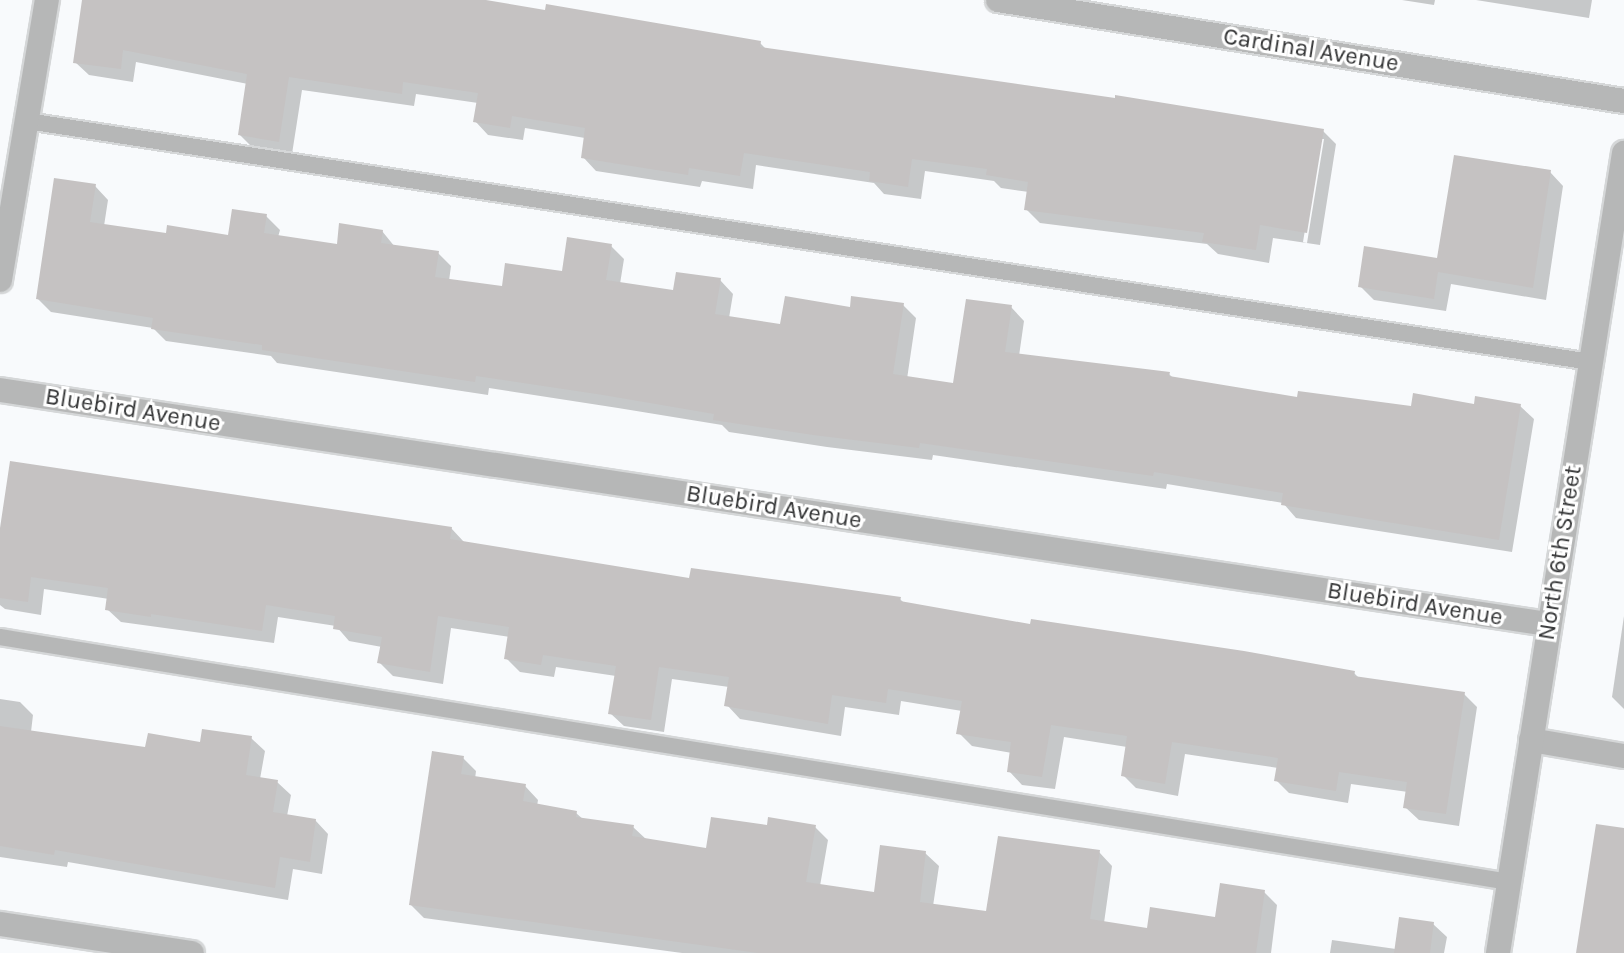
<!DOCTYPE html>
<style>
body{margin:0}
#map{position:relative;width:1624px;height:953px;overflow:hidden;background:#f8fafc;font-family:Karla,sans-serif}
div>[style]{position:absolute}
.shadow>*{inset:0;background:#0003}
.building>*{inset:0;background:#c5c2c2}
.roads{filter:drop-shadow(2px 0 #d5d7d8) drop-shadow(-2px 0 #d5d7d8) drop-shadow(0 2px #d5d7d8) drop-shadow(0 -2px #d5d7d8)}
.service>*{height:16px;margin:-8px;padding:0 8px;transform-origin:8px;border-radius:8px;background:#b6b7b7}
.minor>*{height:24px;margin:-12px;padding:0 12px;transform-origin:12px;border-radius:12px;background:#b6b7b7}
.tertiary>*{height:24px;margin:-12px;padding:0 12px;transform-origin:12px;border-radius:12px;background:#b6b7b7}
span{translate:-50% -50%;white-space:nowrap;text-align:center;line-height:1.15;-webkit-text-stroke:6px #fff;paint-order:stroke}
.street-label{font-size:24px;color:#343536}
</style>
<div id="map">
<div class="shadow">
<div style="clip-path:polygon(evenodd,84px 0,473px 0,547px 12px,548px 6px,760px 43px,767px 50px,1323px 131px,1336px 144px,1320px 245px,1273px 238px,1269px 263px,1218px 254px,1207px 244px,1040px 223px,1026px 209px,1029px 192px,1001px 188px,994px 181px,925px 171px,921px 199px,884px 194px,874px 183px,756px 165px,753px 189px,702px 181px,700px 187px,596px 171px,583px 157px,585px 138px,525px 128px,523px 140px,488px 135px,475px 121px,478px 103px,416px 94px,414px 106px,302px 90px,292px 154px,253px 148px,240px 135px,248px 84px,136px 62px,133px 82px,89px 75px,75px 62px,84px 0,1320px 139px,1324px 139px,1307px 243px,1303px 242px,1320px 139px)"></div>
<div style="clip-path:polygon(1402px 0,1435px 0,1434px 5px)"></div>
<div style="clip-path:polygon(1476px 0,1592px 0,1589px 18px)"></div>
<div style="clip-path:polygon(1550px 172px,1563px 186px,1546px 300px,1451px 284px,1446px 311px,1374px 300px,1360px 286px,1439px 261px)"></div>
<div style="clip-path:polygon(95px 186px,108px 200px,104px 226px,167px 236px,230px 237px,266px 216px,280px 230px,278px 237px,338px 247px,382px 231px,395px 247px,438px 253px,451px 266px,449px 281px,503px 289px,563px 274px,611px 246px,624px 259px,620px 284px,675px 292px,720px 280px,733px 294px,729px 318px,782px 326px,851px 309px,903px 305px,916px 318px,907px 379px,954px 386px,1011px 307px,1024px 321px,1019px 356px,1169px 374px,1174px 379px,1298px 400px,1413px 408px,1520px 406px,1534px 419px,1512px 552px,1296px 518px,1283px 503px,1167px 484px,1166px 489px,933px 455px,932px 460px,827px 447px,729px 432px,722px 425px,618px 408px,489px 388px,488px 395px,277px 363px,271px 356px,166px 341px,153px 328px,51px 312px,38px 299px)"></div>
<div style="clip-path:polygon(451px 528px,464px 542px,691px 581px,900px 599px,905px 604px,1032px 627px,1354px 673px,1360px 679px,1464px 694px,1477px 707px,1459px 826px,1419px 820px,1405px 807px,1408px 792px,1351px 784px,1348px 803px,1289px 793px,1276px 780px,1278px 768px,1185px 754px,1178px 796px,1136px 788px,1123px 775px,1127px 747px,1064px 737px,1055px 789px,1022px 785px,1009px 771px,1012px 753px,972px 746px,959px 733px,962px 711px,901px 701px,899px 715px,845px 707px,841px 736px,740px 719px,727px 705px,729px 687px,672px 679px,664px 732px,624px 726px,610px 713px,616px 676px,556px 667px,554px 677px,520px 672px,506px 658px,510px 637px,451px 628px,443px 684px,393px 676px,380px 663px,382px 647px,349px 641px,336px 626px,278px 617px,274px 643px,121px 622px,107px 609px,109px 599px,44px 589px,41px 615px,5px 609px,0 605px,0 541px)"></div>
<div style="clip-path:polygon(1624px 616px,1624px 709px,1612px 697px)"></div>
<div style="clip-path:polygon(0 699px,20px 702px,33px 715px,31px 732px,147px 749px,251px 738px,265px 751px,260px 779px,277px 782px,291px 795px,287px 816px,315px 820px,328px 834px,322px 874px,293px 869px,288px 900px,68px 862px,67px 867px,0 857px)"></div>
<div style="clip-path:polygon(463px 758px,476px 771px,475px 779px,525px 786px,538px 800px,537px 806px,576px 813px,584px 820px,633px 827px,647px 840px,708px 850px,768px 827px,815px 827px,828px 840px,820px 886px,875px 894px,925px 853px,939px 866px,933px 906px,988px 914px,1099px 852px,1112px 866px,1104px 923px,1148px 930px,1217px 919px,1264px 892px,1277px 905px,1271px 953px,682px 953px,424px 918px,411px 905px)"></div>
<div style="clip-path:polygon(1433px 924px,1447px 937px,1444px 953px,1330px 953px,1332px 940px,1396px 949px)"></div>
</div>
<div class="building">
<div style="clip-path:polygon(82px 0,486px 0,545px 10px,546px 4px,761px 41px,760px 47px,1115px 98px,1115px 95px,1324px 129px,1307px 233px,1260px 225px,1256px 250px,1202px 242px,1204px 233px,1024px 210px,1028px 182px,986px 175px,987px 169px,912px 159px,908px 187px,869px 181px,870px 172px,744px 153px,740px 176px,689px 168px,688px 175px,581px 158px,585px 128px,512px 116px,510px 128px,473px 122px,478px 93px,403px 82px,402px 94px,289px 77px,279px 142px,238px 135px,247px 74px,123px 50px,121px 69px,73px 63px)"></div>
<div style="clip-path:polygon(1454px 155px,1551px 170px,1533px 288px,1438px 272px,1434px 299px,1358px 287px,1364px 246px,1437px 258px)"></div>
<div style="clip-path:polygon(54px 178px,96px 184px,90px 222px,166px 233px,167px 225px,228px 235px,232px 209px,267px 214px,264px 233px,337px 244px,339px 223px,383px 230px,381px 243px,439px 251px,435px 277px,502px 286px,505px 263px,562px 271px,567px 237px,612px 244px,606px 280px,673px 290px,676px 272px,721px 278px,715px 314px,780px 324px,785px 296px,850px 307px,851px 296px,904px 303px,893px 374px,953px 383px,966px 299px,1012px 305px,1005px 352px,1170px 372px,1169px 376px,1297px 397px,1298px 391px,1411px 406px,1413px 393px,1474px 404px,1475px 396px,1521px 404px,1499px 540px,1281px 505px,1283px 493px,1154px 472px,1153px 476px,920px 443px,919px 448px,813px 435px,713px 420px,714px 414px,603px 395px,476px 376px,475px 382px,262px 350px,262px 345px,151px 329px,153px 318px,36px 299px)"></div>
<div style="clip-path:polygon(10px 461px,452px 527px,450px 539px,689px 578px,691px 568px,809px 584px,901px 597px,900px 601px,1030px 624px,1031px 619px,1244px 651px,1355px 671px,1354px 676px,1465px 692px,1446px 814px,1403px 808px,1407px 782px,1339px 772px,1336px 791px,1274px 781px,1278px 758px,1172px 742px,1165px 784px,1121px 776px,1127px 736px,1051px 725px,1042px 777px,1007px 772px,1011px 742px,956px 734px,962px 701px,888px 689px,886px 703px,832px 695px,828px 724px,724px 706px,729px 677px,659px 667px,651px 720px,608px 714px,616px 666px,543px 655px,541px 665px,504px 659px,509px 627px,438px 616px,430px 672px,377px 663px,382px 637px,333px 629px,335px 616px,266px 605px,262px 631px,151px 614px,151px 617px,105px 610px,108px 588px,31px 577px,28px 602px,0 598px,0 528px)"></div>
<div style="clip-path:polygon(0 726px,145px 747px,148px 733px,200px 742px,202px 729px,252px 736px,246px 775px,278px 780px,273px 812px,316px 819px,310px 862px,280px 857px,275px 888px,55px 850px,54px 855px,0 846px)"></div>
<div style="clip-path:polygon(432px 751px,464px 756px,461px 774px,526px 784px,523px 801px,577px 811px,576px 817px,634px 825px,632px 836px,706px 848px,711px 817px,767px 825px,768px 817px,816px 825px,806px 882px,874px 892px,880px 845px,926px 851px,920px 902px,986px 911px,998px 836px,1100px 850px,1090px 919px,1147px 928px,1150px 907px,1215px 917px,1220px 883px,1265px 890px,1256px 953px,758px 953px,409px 905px)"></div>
<div style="clip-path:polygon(1596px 824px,1624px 828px,1624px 953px,1576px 953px)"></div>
<div style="clip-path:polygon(1399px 917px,1434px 922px,1430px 953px,1394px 953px)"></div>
</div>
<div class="roads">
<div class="service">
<div style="left:27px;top:121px;width:1582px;rotate:8.76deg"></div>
<div style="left:0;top:637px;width:1529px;rotate:9.22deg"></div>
</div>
<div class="minor">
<div style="left:998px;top:0;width:634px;rotate:9.17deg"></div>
<div style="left:0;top:280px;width:284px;rotate:-80.5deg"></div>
<div style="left:0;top:390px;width:1566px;rotate:8.6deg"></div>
<div style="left:1531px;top:740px;width:94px;rotate:9.8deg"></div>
<div style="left:0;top:924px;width:194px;rotate:8.6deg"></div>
</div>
<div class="tertiary">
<div style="left:1498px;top:953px;width:810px;rotate:-81.05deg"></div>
</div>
</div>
<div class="street-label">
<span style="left:1311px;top:50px;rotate:9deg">Cardinal Avenue</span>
<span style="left:133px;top:410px;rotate:9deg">Bluebird Avenue</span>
<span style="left:774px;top:507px;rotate:9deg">Bluebird Avenue</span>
<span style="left:1560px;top:553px;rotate:-81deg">North 6th Street</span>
<span style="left:1415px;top:604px;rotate:9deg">Bluebird Avenue</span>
</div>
</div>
